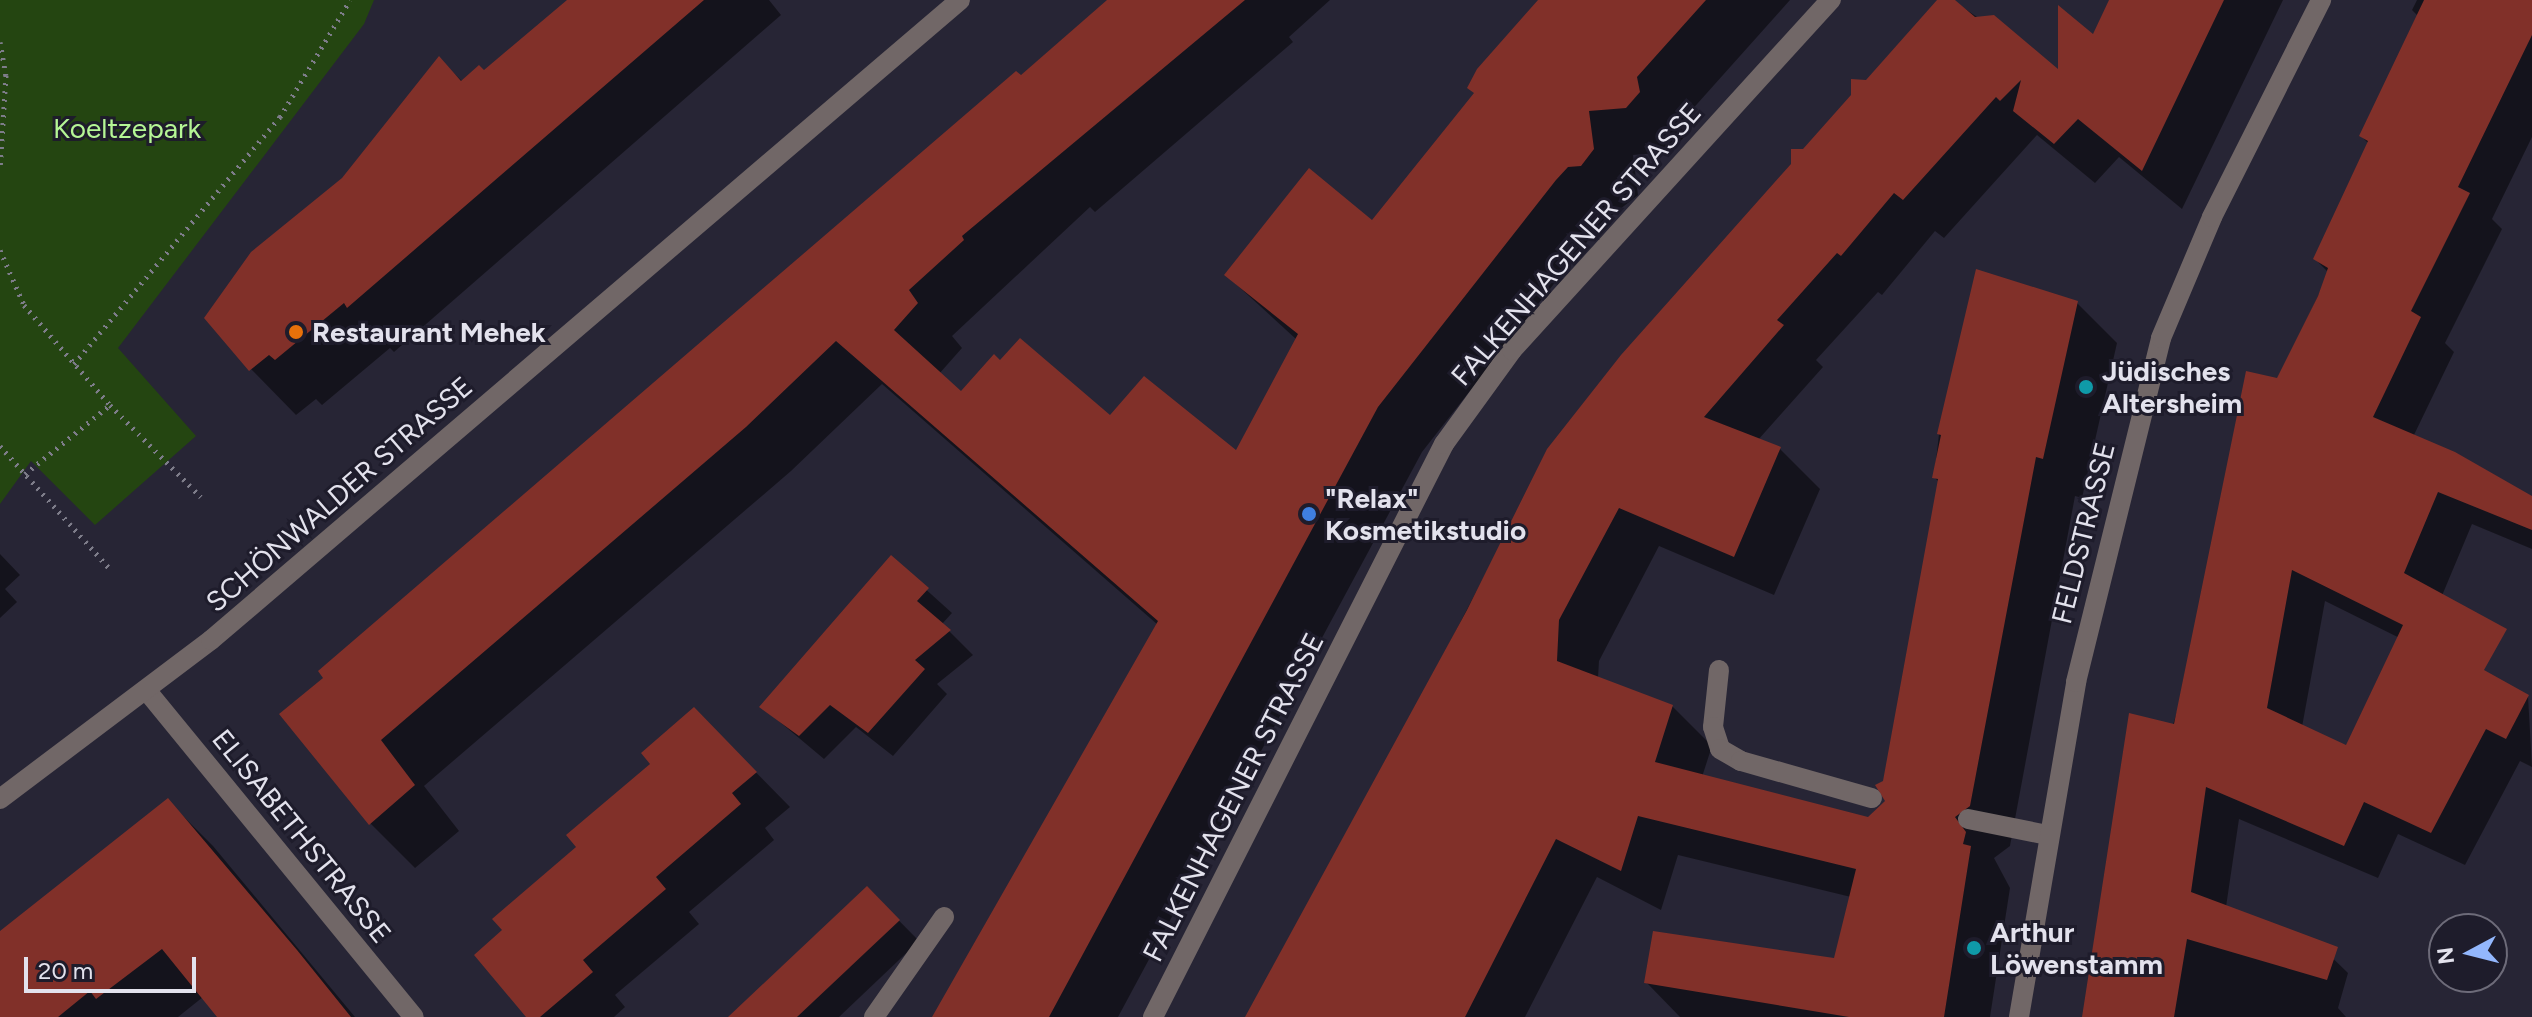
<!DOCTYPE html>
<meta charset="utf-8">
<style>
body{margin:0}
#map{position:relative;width:2532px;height:1017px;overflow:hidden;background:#272535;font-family:Figtree,sans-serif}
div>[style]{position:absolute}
.green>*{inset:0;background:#244511}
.shadow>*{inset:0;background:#0007}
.building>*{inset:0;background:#813029}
.path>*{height:5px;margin-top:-2.5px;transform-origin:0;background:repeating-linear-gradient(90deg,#7e7d8a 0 2px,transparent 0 8px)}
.service>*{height:20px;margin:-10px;padding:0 10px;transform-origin:10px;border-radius:10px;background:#716767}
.minor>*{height:20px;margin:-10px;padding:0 10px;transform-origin:10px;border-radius:10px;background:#716767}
.tertiary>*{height:20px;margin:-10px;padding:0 10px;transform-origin:10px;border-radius:10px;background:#716767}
.dots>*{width:22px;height:22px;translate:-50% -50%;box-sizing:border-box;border:4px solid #1e1c2b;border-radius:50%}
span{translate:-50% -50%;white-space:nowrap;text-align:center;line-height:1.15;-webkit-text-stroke:6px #1e1c2b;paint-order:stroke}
.park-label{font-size:28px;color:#b5f695}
.street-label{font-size:28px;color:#e3e2ed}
.poi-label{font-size:28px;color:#e3e2ed;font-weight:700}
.left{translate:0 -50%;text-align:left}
.north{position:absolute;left:2428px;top:913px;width:80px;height:80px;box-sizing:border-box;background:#1e1c2b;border:2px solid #6d6b79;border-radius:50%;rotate:263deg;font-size:22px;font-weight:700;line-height:32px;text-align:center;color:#e3e2ed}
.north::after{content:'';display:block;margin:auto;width:28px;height:36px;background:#93b7fd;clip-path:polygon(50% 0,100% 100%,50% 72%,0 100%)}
.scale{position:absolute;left:24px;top:957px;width:172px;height:36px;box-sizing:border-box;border:4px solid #e3e2ed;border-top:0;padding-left:10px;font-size:24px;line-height:28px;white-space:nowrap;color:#e3e2ed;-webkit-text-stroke:6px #1e1c2b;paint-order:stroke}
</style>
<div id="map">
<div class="green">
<div style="clip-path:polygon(0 0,374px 0,364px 24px,118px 348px,196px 436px,95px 525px,31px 461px,0 504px)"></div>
</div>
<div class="shadow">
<div style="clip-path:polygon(570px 0,769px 0,781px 15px,394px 352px,390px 348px,322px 405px,316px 399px,296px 415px,251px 369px,343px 179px,439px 59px,463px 82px,484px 72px)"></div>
<div style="clip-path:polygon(1108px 0,1330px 0,1289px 37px,1293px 42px,1095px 212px,1090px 207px,952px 336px,962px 348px,939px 374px,961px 394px,1110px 418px,1237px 453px,1297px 340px,1226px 275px,1372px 223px,1476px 93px,1478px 70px,1531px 11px,1556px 0,1790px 0,1681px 122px,1684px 137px,1671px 152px,1633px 155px,1638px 195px,1601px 224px,1422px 452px,1118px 1017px,945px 1017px,1158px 625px,882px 384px,791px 471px,424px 786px,459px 831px,415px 868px,371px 824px,282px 715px)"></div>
<div style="clip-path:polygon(1939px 0,1952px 0,2060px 73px,2094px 37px,2112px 0,2283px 0,2182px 209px,2119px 157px,2095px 183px,2037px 135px,1944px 238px,1935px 231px,1882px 295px,1878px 292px,1816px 360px,1823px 367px,1758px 440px,1780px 449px,1820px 489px,1774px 595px,1659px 546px,1599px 661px,1598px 678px,1672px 706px,1712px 746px,1702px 777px,1869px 820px,1887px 801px,1884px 783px,1939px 482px,1934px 477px,1939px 434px,2077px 303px,2117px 343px,2082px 498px,2075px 496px,2010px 846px,1994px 858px,2010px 888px,1990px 1017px,1680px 1017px,1646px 982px,1835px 960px,1851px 897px,1678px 855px,1661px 910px,1597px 877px,1525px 1017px,1247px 1017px,1391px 756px,1549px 451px)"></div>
<div style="clip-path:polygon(2417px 0,2532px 0,2532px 137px,2492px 219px,2502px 229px,2445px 343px,2454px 352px,2413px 437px,2532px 498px,2532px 549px,2472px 524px,2441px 598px,2454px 665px,2325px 601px,2302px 727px,2347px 748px,2528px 696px,2532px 767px,2520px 761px,2465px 865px,2398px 834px,2378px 878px,2239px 819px,2226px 907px,2314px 940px,2348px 973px,2338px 1008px,2346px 1017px,2084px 1017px,2278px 380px,2329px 273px,2315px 259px,2369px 144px,2361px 136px,2418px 16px,2412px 10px)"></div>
<div style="clip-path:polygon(0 554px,20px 575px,5px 589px,17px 602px,0 618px)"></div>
<div style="clip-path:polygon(891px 558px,952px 613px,942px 624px,973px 655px,937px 684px,947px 694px,893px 756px,856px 727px,824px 759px,762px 707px)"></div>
<div style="clip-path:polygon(728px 744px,790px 807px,765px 828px,774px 840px,689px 912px,699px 924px,615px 995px,625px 1007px,614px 1017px,529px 1017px)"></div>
<div style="clip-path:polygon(168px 801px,213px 846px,355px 1017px,219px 1017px,203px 997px,178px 1017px,0 1017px,0 934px)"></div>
<div style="clip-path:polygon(867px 888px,919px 941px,839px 1017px,729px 1017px)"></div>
</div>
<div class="building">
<div style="clip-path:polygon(567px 0,704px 0,347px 308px,344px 303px,275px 360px,269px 355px,249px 371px,204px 318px,251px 252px,342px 178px,439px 56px,461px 81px,479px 65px,484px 70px)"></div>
<div style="clip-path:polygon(1107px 0,1245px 0,962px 236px,964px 240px,909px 290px,918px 303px,894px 330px,961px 391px,994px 354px,1000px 360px,1020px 338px,1110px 415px,1144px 376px,1236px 450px,1298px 334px,1224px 275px,1309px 168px,1372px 220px,1474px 93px,1467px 88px,1477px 69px,1538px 0,1706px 0,1637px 77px,1640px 92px,1626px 108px,1589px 111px,1594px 149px,1581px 166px,1568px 167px,1556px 180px,1378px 407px,1049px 1017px,932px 1017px,1158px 621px,836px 341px,746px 427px,381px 740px,415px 785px,369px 825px,279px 714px,323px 678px,318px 671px,1016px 71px,1021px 75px)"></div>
<div style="clip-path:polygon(1937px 0,1955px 0,1975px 17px,1994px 15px,2058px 69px,2058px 5px,2093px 34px,2109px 0,2224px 0,2142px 171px,2078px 119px,2054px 144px,2013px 111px,2021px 80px,2000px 101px,1996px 97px,1903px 200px,1894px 193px,1841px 256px,1837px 253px,1777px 320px,1784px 325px,1704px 417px,1781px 447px,1734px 557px,1619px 508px,1559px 620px,1557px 661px,1673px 705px,1655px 762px,1868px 817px,1885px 801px,1875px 785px,1883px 781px,1938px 479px,1932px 478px,1941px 435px,1937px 434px,1976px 269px,2078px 301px,2043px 459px,2036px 457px,1970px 806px,1955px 817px,1966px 832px,1963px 844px,1971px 846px,1944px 1017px,1849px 1017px,1644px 983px,1653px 931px,1834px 958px,1856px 869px,1638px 816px,1621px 871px,1556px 839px,1465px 1017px,1245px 1017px,1467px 610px,1547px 449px,1621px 355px,1791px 164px,1791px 149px,1803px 149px,1851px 95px,1851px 79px,1866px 80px)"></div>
<div style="clip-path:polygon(evenodd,2424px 0,2532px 0,2532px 35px,2458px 187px,2470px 193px,2411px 311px,2421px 317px,2373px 417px,2455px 452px,2532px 496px,2532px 530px,2438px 492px,2404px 573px,2507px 629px,2484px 670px,2529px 695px,2506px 739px,2486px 729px,2431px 833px,2364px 802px,2344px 846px,2206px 787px,2191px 892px,2338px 947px,2327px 980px,2187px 939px,2174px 1017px,2082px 1017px,2129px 713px,2174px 724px,2246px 371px,2277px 378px,2318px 296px,2328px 268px,2313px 259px,2368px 141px,2359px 136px,2424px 0,2292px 570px,2403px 625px,2346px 745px,2267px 708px,2292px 570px)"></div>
<div style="clip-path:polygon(891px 555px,929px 588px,917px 601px,951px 630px,915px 660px,925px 669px,868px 733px,830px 705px,799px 736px,759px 707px)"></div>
<div style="clip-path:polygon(694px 707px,757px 772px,732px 793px,741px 804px,656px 877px,666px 889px,583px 960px,593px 972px,540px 1017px,526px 1017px,474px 955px,502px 930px,492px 919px,576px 847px,566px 835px,650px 764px,641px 753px)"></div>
<div style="clip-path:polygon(168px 798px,297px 950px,351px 1017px,217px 1017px,162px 949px,96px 999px,90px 991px,58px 1017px,0 1017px,0 931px)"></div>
<div style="clip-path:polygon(867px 886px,900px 920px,797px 1017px,728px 1017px)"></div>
</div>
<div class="path">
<div style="left:0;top:42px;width:34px;rotate:80deg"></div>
<div style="left:6px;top:75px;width:95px;rotate:93.6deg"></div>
<div style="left:0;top:250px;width:60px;rotate:66.4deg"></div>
<div style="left:24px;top:305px;width:132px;rotate:49.3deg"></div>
<div style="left:110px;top:405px;width:129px;rotate:45.3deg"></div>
<div style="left:74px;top:364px;width:322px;rotate:-50.2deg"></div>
<div style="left:280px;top:117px;width:136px;rotate:-59.1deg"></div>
<div style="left:0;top:446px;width:166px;rotate:48.2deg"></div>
<div style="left:25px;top:474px;width:109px;rotate:-39.1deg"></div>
</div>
<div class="service">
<div style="left:1719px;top:670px;width:57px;rotate:96deg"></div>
<div style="left:1713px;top:727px;width:23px;rotate:72deg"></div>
<div style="left:1720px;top:749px;width:24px;rotate:30deg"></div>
<div style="left:1741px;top:761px;width:136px;rotate:15.8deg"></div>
<div style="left:1968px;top:819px;width:81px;rotate:11.4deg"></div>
<div style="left:874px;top:1017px;width:122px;rotate:-55deg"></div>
</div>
<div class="minor">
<div style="left:147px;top:691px;width:421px;rotate:50.7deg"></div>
<div style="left:2019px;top:1017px;width:340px;rotate:-80.3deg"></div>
<div style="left:2076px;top:682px;width:354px;rotate:-76.1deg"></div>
<div style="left:2161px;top:338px;width:131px;rotate:-67.1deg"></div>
<div style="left:2212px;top:217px;width:243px;rotate:-63.3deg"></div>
</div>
<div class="tertiary">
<div style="left:0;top:799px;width:264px;rotate:-37deg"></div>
<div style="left:211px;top:640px;width:985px;rotate:-40.51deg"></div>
<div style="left:1153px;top:1017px;width:643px;rotate:-63.08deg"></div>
<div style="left:1444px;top:444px;width:116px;rotate:-54.1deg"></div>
<div style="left:1512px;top:350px;width:474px;rotate:-47.7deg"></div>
</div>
<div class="dots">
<div style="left:296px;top:332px;background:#e8710a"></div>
<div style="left:2086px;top:387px;background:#0f9aa8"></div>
<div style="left:1309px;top:514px;background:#3f7fe0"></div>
<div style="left:1974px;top:948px;background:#0f9aa8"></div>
</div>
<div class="park-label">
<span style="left:127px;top:128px">Koeltzepark</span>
</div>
<div class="street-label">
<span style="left:1576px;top:244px;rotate:-49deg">FALKENHAGENER STRASSE</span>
<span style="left:339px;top:494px;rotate:-41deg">SCHÖNWALDER STRASSE</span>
<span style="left:2083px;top:533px;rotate:-76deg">FELDSTRASSE</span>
<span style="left:1233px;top:797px;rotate:-63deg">FALKENHAGENER STRASSE</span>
<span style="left:302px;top:836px;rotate:51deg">ELISABETHSTRASSE</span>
</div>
<div class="poi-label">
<span class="left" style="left:312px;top:332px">Restaurant Mehek</span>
<span class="left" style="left:2102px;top:387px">Jüdisches<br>Altersheim</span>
<span class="left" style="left:1325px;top:514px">"Relax"<br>Kosmetikstudio</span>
<span class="left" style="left:1990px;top:948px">Arthur<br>Löwenstamm</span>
</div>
<div class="north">N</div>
<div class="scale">20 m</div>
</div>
